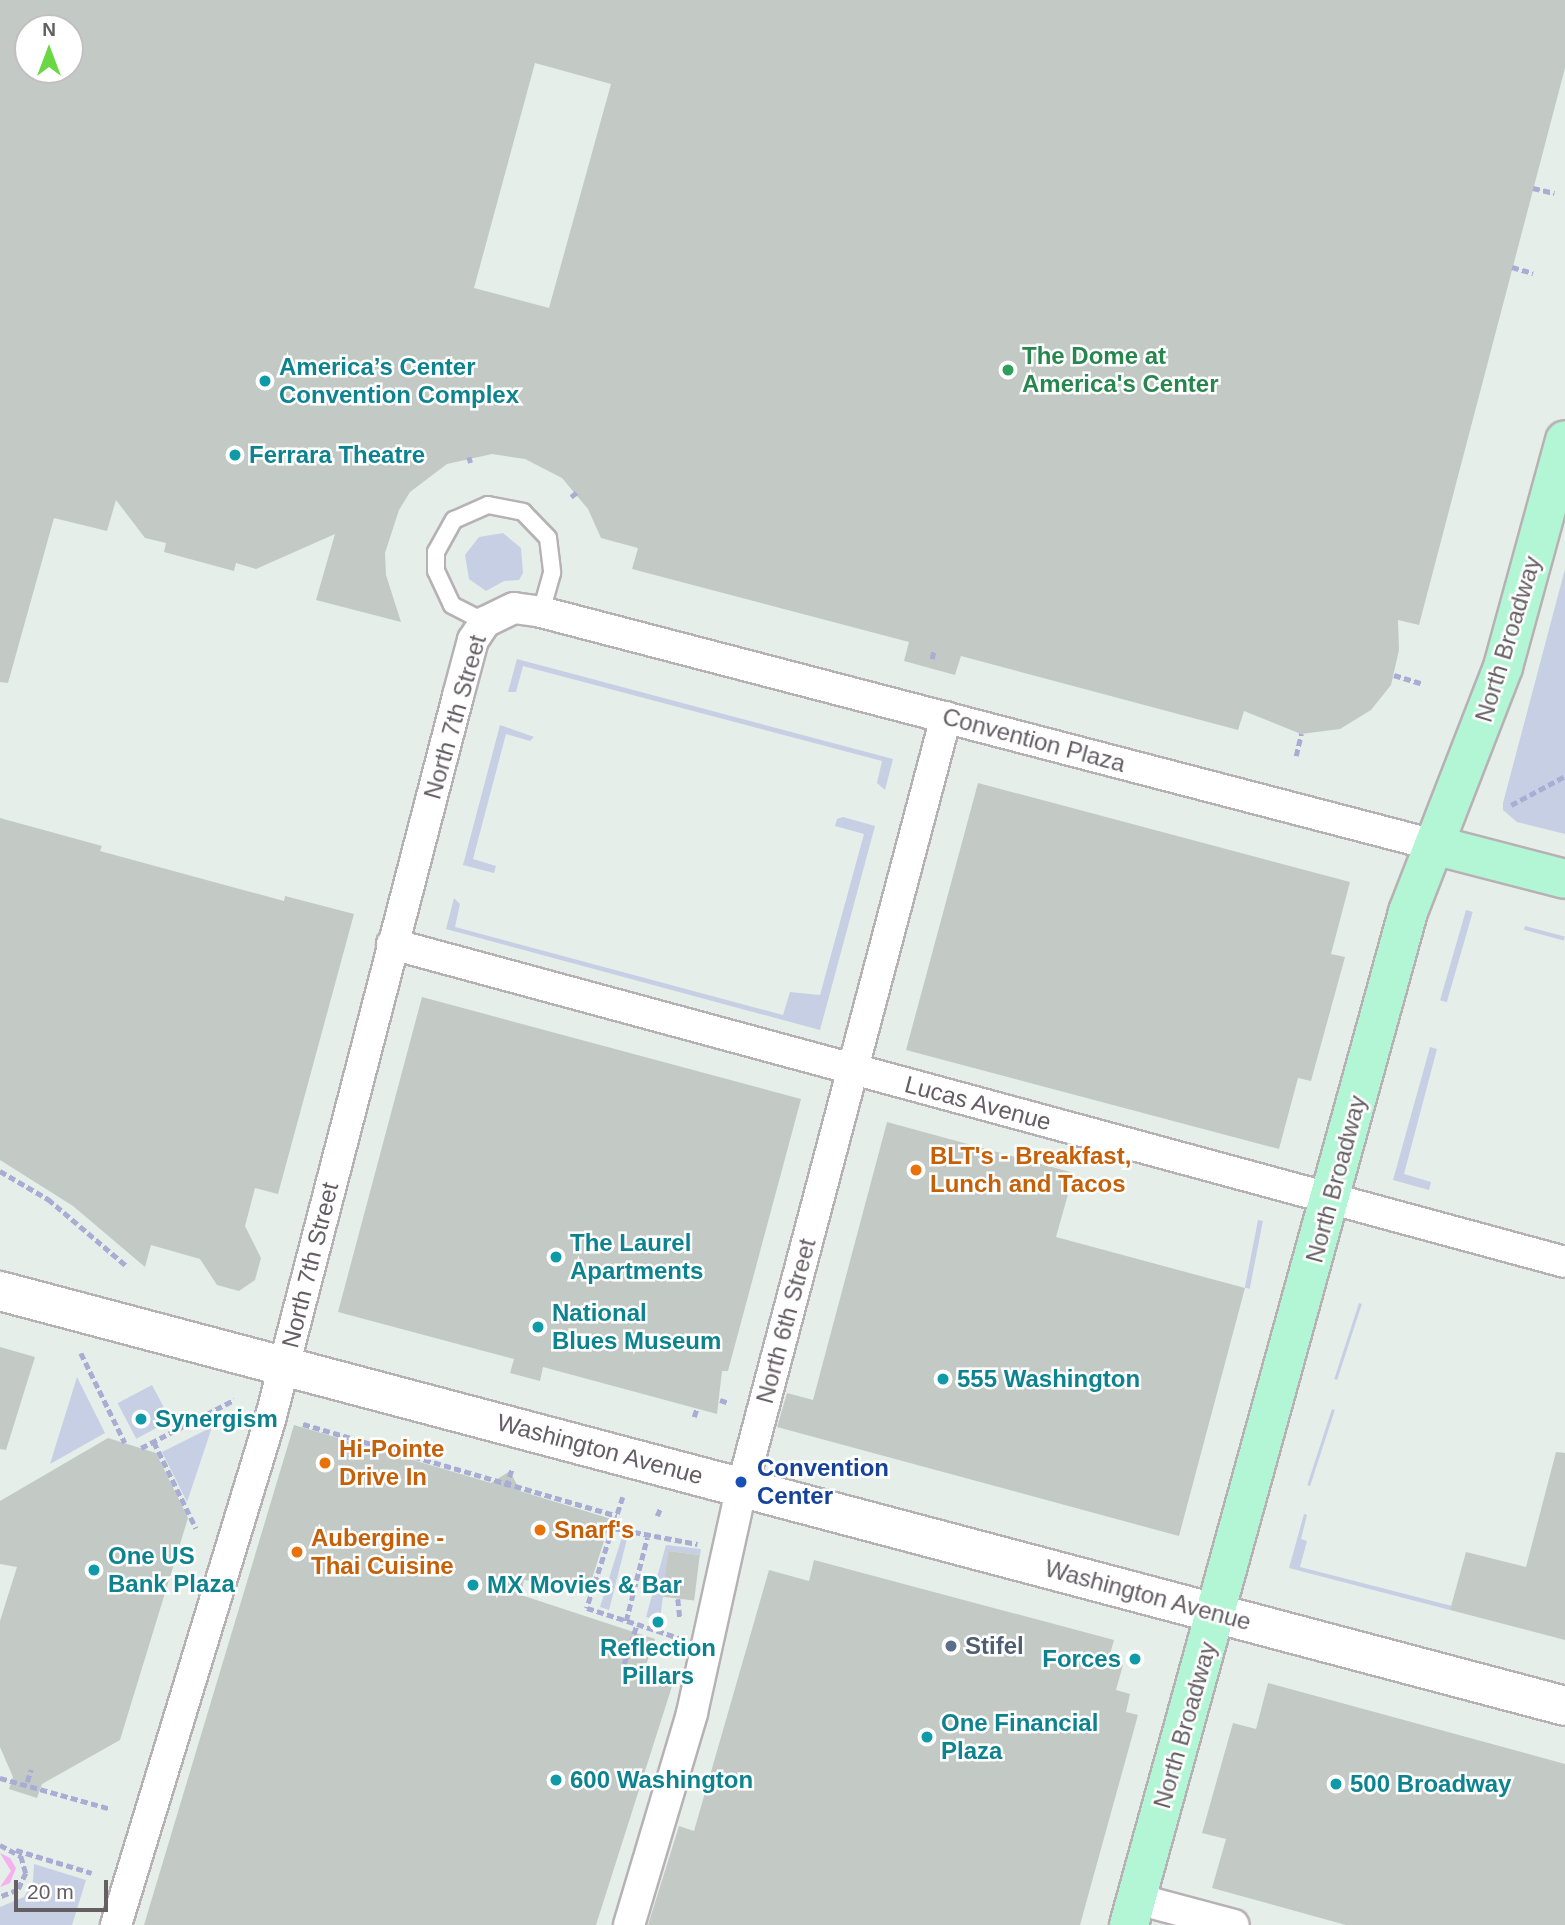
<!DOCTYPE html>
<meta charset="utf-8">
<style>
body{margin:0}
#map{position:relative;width:1565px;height:1925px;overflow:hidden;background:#e6eeea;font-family:Helvetica,sans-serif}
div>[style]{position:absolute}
.green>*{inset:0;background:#c6cfe3;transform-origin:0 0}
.water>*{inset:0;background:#f6afef}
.building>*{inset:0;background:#c3cac5;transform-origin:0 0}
.path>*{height:4.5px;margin-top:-2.25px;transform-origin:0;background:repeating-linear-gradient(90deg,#aaadd3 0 7px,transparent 0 10.5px)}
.roads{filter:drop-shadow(2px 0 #b7b1b5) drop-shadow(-2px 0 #b7b1b5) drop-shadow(0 2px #b7b1b5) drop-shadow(0 -2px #b7b1b5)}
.service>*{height:16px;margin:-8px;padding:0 8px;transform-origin:8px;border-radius:8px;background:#fff}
.minor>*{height:30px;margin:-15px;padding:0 15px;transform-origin:15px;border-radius:15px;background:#fff}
.secondary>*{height:38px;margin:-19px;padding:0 19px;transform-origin:19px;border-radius:19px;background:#fff}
.primary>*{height:38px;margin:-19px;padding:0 19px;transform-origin:19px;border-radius:19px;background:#b3f6d5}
.dots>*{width:19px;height:19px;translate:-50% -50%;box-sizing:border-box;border:4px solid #fff;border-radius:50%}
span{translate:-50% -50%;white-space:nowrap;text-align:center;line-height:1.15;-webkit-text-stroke:5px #fff;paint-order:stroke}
.leisure-label{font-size:24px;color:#27864d;font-weight:700}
.left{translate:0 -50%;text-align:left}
.culture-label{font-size:24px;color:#0d838f;font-weight:700}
.right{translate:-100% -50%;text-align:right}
.street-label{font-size:24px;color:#655e63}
.food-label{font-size:24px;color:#c56008;font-weight:700}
.transit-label{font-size:24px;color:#164399;font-weight:700}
.service-label{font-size:24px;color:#4e5e75;font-weight:700}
.north{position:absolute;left:14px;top:14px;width:70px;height:70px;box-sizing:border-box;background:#fff;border:2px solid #c1bfc1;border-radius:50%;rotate:0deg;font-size:19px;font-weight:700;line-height:28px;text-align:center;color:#655e63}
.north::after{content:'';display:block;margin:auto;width:24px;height:32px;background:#6ad744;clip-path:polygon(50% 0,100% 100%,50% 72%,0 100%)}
.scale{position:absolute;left:14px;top:1880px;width:94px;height:32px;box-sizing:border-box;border:4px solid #655e63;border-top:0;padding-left:9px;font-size:21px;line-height:24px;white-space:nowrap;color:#655e63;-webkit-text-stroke:5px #fff;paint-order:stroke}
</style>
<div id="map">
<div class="green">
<div style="clip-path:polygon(503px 533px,521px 548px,523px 573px,519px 580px,504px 581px,486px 591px,469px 579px,465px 555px,479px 537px)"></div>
<div style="clip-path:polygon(1565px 569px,1565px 834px,1517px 822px,1503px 810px,1503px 803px)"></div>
<div style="clip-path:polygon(517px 659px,893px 759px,885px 790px,877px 783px,882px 761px,523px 666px,516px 692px,508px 692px)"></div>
<div style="clip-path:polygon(500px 725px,534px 737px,530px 741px,506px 734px,473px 859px,496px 866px,494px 873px,463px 865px)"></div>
<div style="clip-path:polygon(843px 817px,875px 826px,820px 1030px,446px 929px,454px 898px,460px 904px,455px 927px,783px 1015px,790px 992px,820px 995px,864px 834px,835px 826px,837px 819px)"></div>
<div style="left:1466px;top:910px;width:7px;height:94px;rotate:16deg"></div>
<div style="left:1525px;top:926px;width:41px;height:4px;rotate:15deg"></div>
<div style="clip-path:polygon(1430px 1047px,1437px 1049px,1404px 1174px,1431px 1182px,1429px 1190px,1393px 1180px)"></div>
<div style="left:1258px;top:1220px;width:5px;height:69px;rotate:11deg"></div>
<div style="left:1359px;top:1303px;width:3px;height:80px;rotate:18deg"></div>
<div style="clip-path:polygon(77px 1377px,105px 1433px,50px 1464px)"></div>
<div style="left:152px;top:1385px;width:40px;height:39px;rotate:62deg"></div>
<div style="left:1332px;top:1409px;width:3px;height:80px;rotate:18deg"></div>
<div style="clip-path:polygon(212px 1427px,187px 1502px,162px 1452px)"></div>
<div style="clip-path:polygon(1304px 1514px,1307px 1515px,1301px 1539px,1307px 1541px,1300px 1567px,1452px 1606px,1450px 1610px,1289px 1568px)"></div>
<div style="clip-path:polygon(622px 1537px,627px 1539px,609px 1610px,600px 1607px)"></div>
<div style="clip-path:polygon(666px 1545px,701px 1549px,700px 1555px,668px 1551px,660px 1621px,646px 1617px)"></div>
<div style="clip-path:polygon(34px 1864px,86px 1880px,72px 1925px,0 1925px,0 1907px,24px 1897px,33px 1881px)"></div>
</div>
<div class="water">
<div style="clip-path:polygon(0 1853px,10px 1858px,16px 1868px,10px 1883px,0 1887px,11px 1871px)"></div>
</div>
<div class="building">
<div style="clip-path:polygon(evenodd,0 0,1565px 0,1565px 68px,1419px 625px,1398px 620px,1399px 650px,1391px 685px,1371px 710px,1340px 729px,1301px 734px,1244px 711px,1238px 730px,961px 656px,955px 675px,904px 661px,909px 642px,632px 569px,638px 548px,601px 538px,588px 509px,562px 478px,525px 459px,492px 454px,447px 464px,410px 492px,399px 510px,385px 553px,386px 575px,401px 622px,316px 600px,335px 534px,256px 569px,236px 563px,234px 571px,164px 552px,166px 543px,145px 538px,116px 500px,107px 531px,54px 518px,8px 683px,0 682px,0 0,28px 28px,70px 28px,70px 70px,28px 70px,28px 28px,0 0,535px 63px,611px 84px,549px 308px,474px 288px,535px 63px)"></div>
<div style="clip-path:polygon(978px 783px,1350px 882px,1331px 954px,1345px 957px,1311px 1081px,1298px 1078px,1279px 1149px,906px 1050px)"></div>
<div style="clip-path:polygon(0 818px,102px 846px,100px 851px,284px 901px,285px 896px,354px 914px,278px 1194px,255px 1188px,245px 1226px,261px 1258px,255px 1280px,239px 1291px,217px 1285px,200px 1259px,151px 1245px,145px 1267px,73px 1206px,0 1160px)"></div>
<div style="clip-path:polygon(422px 997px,801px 1099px,728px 1371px,722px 1371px,717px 1414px,543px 1367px,540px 1381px,510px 1373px,514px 1359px,338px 1312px)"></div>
<div style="clip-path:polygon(887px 1122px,1074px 1173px,1056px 1237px,1245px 1288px,1179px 1536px,777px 1427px,787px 1393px,813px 1400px)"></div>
<div style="clip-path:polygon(0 1347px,35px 1357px,6px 1450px,0 1449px)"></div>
<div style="clip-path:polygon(294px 1425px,491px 1483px,510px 1471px,520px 1491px,611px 1519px,589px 1588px,524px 1580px,521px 1595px,655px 1639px,644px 1671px,674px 1680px,596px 1925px,144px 1925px)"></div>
<div style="clip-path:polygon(108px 1438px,156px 1453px,188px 1518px,120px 1740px,42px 1784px,37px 1798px,9px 1789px,13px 1777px,0 1747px,0 1621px,17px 1567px,0 1564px,0 1501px)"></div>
<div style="clip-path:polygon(1556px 1452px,1565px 1453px,1565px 1640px,1450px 1610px,1466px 1552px,1526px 1567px)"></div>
<div style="left:668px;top:1551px;width:32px;height:46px;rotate:7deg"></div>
<div style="clip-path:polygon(814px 1560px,1114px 1640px,1108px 1661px,1123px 1665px,1116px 1690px,1130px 1694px,1126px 1712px,1138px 1715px,1080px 1925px,648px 1925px,679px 1826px,694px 1831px,769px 1570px,809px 1581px)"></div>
<div style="clip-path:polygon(1268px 1683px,1565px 1764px,1565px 1925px,1346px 1925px,1212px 1888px,1226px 1839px,1202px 1833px,1233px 1723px,1256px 1729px)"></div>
</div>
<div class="path">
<div style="left:1533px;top:188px;width:22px;rotate:13deg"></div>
<div style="left:1512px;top:267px;width:22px;rotate:16deg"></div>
<div style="left:469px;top:457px;width:6px;rotate:72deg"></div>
<div style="left:571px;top:497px;width:8px;rotate:-40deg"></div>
<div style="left:932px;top:659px;width:10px;rotate:-79deg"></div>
<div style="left:1394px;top:675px;width:30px;rotate:17deg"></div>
<div style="left:1296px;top:756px;width:23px;rotate:-77deg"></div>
<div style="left:1511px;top:805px;width:61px;rotate:-28.2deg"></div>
<div style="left:0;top:1171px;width:56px;rotate:30.3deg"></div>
<div style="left:48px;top:1199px;width:105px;rotate:40.4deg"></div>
<div style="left:81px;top:1353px;width:100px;rotate:63.9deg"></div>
<div style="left:720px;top:1400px;width:9px;rotate:18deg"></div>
<div style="left:694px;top:1417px;width:9px;rotate:-72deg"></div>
<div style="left:303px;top:1424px;width:327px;rotate:16.3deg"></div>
<div style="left:154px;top:1442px;width:96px;rotate:64deg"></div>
<div style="left:141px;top:1448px;width:105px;rotate:-27.3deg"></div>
<div style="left:506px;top:1487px;width:20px;rotate:-72deg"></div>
<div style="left:623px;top:1497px;width:117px;rotate:108deg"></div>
<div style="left:587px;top:1608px;width:52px;rotate:17.7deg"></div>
<div style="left:657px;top:1516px;width:10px;rotate:-66deg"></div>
<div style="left:613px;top:1528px;width:86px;rotate:10.7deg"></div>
<div style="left:678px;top:1599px;width:20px;rotate:84deg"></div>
<div style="left:626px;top:1621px;width:86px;rotate:-75.8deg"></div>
<div style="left:624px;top:1664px;width:42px;rotate:-72deg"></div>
<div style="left:637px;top:1624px;width:44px;rotate:18.4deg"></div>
<div style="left:0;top:1778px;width:115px;rotate:15.6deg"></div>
<div style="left:27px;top:1782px;width:13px;rotate:-72deg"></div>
<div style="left:0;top:1845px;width:24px;rotate:28deg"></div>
<div style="left:21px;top:1856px;width:18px;rotate:74deg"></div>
<div style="left:26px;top:1873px;width:19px;rotate:115deg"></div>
<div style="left:18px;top:1890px;width:19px;rotate:159deg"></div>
<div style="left:16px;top:1850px;width:79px;rotate:16.8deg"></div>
</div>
<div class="roads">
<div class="service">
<div style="left:485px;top:622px;width:37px;rotate:-153deg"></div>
<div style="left:452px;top:605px;width:38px;rotate:-115deg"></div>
<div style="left:436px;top:571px;width:19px;rotate:-90deg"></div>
<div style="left:436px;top:552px;width:37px;rotate:-61deg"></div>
<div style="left:454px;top:520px;width:37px;rotate:-24deg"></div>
<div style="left:488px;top:505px;width:36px;rotate:11deg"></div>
<div style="left:523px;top:512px;width:36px;rotate:46deg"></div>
<div style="left:548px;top:538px;width:35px;rotate:83deg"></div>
<div style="left:552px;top:573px;width:41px;rotate:105.8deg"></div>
</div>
<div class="minor">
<div style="left:392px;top:944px;width:1215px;rotate:15.17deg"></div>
<div style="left:1137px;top:1899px;width:100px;rotate:15deg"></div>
<div style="left:116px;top:1925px;width:528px;rotate:-73.04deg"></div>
<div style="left:270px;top:1420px;width:748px;rotate:-75.44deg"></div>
<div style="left:458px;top:696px;width:58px;rotate:-75deg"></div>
<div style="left:473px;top:640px;width:22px;rotate:-56deg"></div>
<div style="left:485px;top:622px;width:32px;rotate:-26deg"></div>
<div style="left:514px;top:608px;width:27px;rotate:8deg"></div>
<div style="left:541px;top:612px;width:923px;rotate:14.62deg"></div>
<div style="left:629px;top:1925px;width:221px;rotate:-73.4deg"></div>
<div style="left:692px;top:1713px;width:215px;rotate:-77.6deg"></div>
<div style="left:738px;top:1503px;width:813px;rotate:-75.18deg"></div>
</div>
<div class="secondary">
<div style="left:0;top:1291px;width:1619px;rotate:14.85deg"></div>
</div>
<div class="primary">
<div style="left:1434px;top:845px;width:135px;rotate:14.5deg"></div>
<div style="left:1129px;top:1925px;width:1051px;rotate:-74.6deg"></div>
<div style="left:1408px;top:912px;width:263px;rotate:-68.8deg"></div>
<div style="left:1503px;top:667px;width:235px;rotate:-74.7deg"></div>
</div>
</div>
<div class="dots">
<div style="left:1008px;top:370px;background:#2e9e5b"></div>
<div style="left:265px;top:381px;background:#0f9aa8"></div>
<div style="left:235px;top:455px;background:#0f9aa8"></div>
<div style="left:916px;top:1170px;background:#e8710a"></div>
<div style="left:556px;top:1257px;background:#0f9aa8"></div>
<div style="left:538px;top:1327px;background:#0f9aa8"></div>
<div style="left:943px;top:1379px;background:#0f9aa8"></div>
<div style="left:141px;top:1419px;background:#0f9aa8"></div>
<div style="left:325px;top:1463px;background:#e8710a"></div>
<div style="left:741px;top:1482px;background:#1a4fb4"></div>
<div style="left:540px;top:1530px;background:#e8710a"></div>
<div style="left:297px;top:1552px;background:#e8710a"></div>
<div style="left:94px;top:1570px;background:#0f9aa8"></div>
<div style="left:473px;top:1585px;background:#0f9aa8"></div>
<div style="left:658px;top:1622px;background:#0f9aa8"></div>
<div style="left:951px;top:1646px;background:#5c6f8a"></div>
<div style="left:1135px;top:1659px;background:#0f9aa8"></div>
<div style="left:927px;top:1737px;background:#0f9aa8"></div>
<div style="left:556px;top:1780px;background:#0f9aa8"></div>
<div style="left:1336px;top:1784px;background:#0f9aa8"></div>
</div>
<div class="leisure-label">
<span class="left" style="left:1022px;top:370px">The Dome at<br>America's Center</span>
</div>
<div class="culture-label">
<span class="left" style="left:279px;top:381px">America’s Center<br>Convention Complex</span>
<span class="left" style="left:249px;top:455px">Ferrara Theatre</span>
<span class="left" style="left:570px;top:1257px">The Laurel<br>Apartments</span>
<span class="left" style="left:552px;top:1327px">National<br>Blues Museum</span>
<span class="left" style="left:957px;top:1379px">555 Washington</span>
<span class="left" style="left:155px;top:1419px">Synergism</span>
<span class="left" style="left:108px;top:1570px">One US<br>Bank Plaza</span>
<span class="left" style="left:487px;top:1585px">MX Movies &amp; Bar</span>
<span style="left:658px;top:1662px">Reflection<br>Pillars</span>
<span class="right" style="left:1121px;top:1659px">Forces</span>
<span class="left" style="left:941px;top:1737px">One Financial<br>Plaza</span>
<span class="left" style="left:570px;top:1780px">600 Washington</span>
<span class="left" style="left:1350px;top:1784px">500 Broadway</span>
</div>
<div class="street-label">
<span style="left:1508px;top:639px;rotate:-73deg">North Broadway</span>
<span style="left:455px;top:717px;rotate:-74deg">North 7th Street</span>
<span style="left:1034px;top:740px;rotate:15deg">Convention Plaza</span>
<span style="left:978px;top:1103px;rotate:15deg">Lucas Avenue</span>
<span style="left:1336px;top:1179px;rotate:-75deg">North Broadway</span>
<span style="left:310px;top:1265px;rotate:-76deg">North 7th Street</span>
<span style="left:786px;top:1321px;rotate:-75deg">North 6th Street</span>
<span style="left:600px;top:1449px;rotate:15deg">Washington Avenue</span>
<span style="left:1148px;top:1595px;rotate:15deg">Washington Avenue</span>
<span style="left:1185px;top:1725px;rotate:-74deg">North Broadway</span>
</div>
<div class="food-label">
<span class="left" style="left:930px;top:1170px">BLT's - Breakfast,<br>Lunch and Tacos</span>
<span class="left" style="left:339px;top:1463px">Hi-Pointe<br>Drive In</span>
<span class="left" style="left:554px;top:1530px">Snarf's</span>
<span class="left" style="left:311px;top:1552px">Aubergine -<br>Thai Cuisine</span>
</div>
<div class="transit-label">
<span class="left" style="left:757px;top:1482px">Convention<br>Center</span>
</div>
<div class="service-label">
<span class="left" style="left:965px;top:1646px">Stifel</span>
</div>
<div class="north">N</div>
<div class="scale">20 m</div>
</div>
